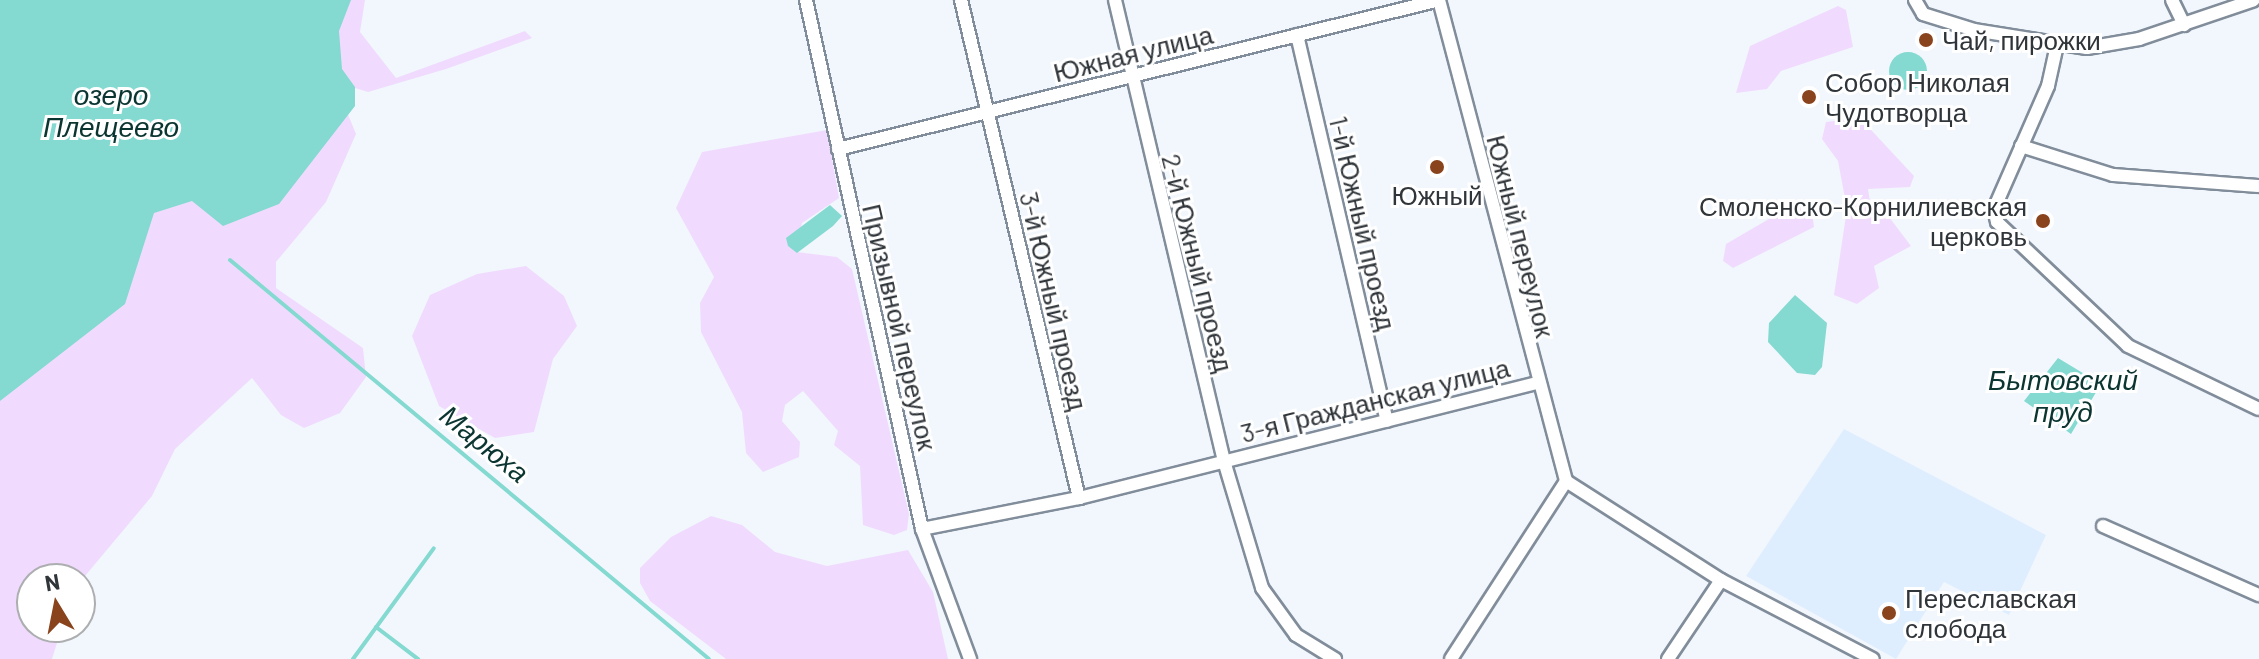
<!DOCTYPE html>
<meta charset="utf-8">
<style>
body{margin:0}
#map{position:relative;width:2259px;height:659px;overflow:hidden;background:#f2f7fd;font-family:Barlow,sans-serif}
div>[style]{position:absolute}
.built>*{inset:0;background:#dfeefe}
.green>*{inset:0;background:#f0dbfe}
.water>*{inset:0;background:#84d9d0}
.round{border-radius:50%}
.stream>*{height:4px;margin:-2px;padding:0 2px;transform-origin:2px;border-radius:2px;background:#84d9d0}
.roads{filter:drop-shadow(2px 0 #818d9a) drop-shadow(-2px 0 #818d9a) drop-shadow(0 2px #818d9a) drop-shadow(0 -2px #818d9a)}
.minor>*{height:12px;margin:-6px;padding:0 6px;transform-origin:6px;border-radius:6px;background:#fff}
.dots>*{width:22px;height:22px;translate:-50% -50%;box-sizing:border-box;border:4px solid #fff;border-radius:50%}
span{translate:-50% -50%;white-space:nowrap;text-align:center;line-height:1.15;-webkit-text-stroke:6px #fff;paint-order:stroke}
.poi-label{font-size:26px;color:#30353a}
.left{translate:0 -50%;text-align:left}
.right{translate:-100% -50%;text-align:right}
.street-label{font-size:26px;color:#30353a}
.water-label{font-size:28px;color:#0a3531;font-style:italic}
.north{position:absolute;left:16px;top:563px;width:80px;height:80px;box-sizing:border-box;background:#fff;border:2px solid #acaeb0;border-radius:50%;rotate:350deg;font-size:22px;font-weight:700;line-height:32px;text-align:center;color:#30353a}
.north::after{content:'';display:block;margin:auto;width:28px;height:36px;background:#89431d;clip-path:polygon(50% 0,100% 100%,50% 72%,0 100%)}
</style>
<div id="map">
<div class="built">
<div style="clip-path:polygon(1844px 429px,2046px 535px,2009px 615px,1944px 582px,1896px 659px,1746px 576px)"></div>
</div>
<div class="green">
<div style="clip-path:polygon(0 0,365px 0,360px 32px,396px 78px,525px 31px,532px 38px,446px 69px,368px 92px,355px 88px,347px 112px,356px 134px,326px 202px,276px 262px,276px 288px,363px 348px,366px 377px,340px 413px,304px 428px,281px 415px,252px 378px,175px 449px,152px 496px,80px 582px,32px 579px,32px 627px,62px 627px,52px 659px,0 659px)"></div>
<div style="clip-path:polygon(1838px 6px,1846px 10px,1853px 47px,1781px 71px,1767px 89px,1736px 93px,1750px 46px)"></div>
<div style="clip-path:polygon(1860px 118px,1914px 176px,1910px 187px,1868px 189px,1872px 214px,1889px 217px,1911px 246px,1874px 266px,1879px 288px,1857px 304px,1834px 295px,1847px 209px,1838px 161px,1822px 139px,1826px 122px)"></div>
<div style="clip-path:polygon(827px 130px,839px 198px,802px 223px,797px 252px,837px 257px,852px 269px,909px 514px,907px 530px,894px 535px,863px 525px,860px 466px,834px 445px,838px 431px,803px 391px,785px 405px,782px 421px,800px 442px,799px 457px,763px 472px,746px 453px,742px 412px,701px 332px,700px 303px,714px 277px,676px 208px,702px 152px)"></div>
<div style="clip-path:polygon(1800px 201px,1811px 206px,1814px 227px,1733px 268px,1723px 261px,1726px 244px)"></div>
<div style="clip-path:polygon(526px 266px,564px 296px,577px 326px,553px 359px,534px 432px,495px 438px,439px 406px,412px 336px,430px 295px,477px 274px)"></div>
<div style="clip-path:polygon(711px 516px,742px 525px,775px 552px,827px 566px,908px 550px,933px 592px,948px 659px,726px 659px,650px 601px,640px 583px,640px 568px,671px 537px)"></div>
</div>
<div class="water">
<div style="clip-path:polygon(0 0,351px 0,339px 31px,342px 69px,355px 87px,355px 106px,279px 204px,223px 226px,192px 201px,154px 213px,125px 304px,0 401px)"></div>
<div class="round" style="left:1889px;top:52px;width:38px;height:38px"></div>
<div style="clip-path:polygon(830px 205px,842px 216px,833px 226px,797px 253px,788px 246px,786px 238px)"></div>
<div style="clip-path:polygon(1795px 295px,1827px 323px,1822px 367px,1815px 375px,1797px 373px,1768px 342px,1769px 323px)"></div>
<div style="clip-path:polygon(2058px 358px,2101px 384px,2071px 434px,2024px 401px)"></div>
</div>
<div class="stream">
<div style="left:230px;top:260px;width:623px;rotate:39.79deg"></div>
<div style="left:376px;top:627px;width:53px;rotate:37.3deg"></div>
<div style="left:353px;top:659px;width:137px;rotate:-53.9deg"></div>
</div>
<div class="roads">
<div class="minor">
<div style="left:806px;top:0;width:542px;rotate:77.63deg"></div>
<div style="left:922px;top:529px;width:139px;rotate:69.7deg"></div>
<div style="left:961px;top:0;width:512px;rotate:76.67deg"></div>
<div style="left:1115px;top:0;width:474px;rotate:76.7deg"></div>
<div style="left:1224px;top:461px;width:133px;rotate:73.3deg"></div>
<div style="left:1262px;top:588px;width:58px;rotate:54.1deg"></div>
<div style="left:1296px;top:635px;width:46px;rotate:31.6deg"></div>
<div style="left:1439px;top:0;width:497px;rotate:75.2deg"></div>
<div style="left:1915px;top:0;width:16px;rotate:60deg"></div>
<div style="left:1923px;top:14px;width:53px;rotate:17.4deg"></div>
<div style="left:1974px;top:30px;width:114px;rotate:9.1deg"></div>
<div style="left:2087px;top:48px;width:53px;rotate:-9.8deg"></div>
<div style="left:2139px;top:39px;width:121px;rotate:-18.7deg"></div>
<div style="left:2172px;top:0;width:28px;rotate:64deg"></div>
<div style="left:1297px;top:35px;width:396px;rotate:76.9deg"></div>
<div style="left:2057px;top:45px;width:42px;rotate:102.4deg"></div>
<div style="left:2048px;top:86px;width:134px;rotate:113.7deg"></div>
<div style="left:1994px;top:209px;width:13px;rotate:77deg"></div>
<div style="left:1997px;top:222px;width:180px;rotate:43.4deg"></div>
<div style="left:2128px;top:346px;width:145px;rotate:25.7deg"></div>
<div style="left:2021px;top:146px;width:96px;rotate:17.5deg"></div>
<div style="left:2113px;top:175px;width:146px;rotate:4.3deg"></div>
<div style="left:838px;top:149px;width:619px;rotate:-13.92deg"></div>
<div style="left:1566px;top:481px;width:184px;rotate:32.6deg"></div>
<div style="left:1721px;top:580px;width:171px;rotate:27.5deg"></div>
<div style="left:2103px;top:526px;width:171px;rotate:23.9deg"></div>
<div style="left:922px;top:529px;width:160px;rotate:-11.2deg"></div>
<div style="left:1079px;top:498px;width:471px;rotate:-14.1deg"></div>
<div style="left:1451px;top:659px;width:212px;rotate:-57.1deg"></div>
<div style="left:1668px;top:659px;width:95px;rotate:-56.1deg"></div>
</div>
</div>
<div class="dots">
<div style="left:1926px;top:40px;background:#89431d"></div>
<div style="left:1809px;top:97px;background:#89431d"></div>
<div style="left:1437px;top:167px;background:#89431d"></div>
<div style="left:2043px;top:221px;background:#89431d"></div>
<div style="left:1889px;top:613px;background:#89431d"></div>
</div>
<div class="poi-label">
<span class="left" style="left:1942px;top:40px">Чай, пирожки</span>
<span class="left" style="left:1825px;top:97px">Собор Николая<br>Чудотворца</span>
<span style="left:1437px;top:195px">Южный</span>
<span class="right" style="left:2027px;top:221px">Смоленско-Корнилиевская<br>церковь</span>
<span class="left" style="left:1905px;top:613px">Переславская<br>слобода</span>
</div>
<div class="street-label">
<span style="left:1133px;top:53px;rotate:-14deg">Южная улица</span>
<span style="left:1363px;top:223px;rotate:77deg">1-й Южный проезд</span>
<span style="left:1521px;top:236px;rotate:76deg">Южный переулок</span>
<span style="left:1198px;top:263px;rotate:76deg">2-й Южный проезд</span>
<span style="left:1054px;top:301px;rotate:77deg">3-й Южный проезд</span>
<span style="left:900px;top:327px;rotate:77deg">Призывной переулок</span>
<span style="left:1375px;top:400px;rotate:-14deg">3-я Гражданская улица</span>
</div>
<div class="water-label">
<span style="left:111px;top:110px">озеро<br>Плещеево</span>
<span style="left:2063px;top:395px">Бытовский<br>пруд</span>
<span style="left:485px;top:443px;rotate:39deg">Марюха</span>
</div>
<div class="north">N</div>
</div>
